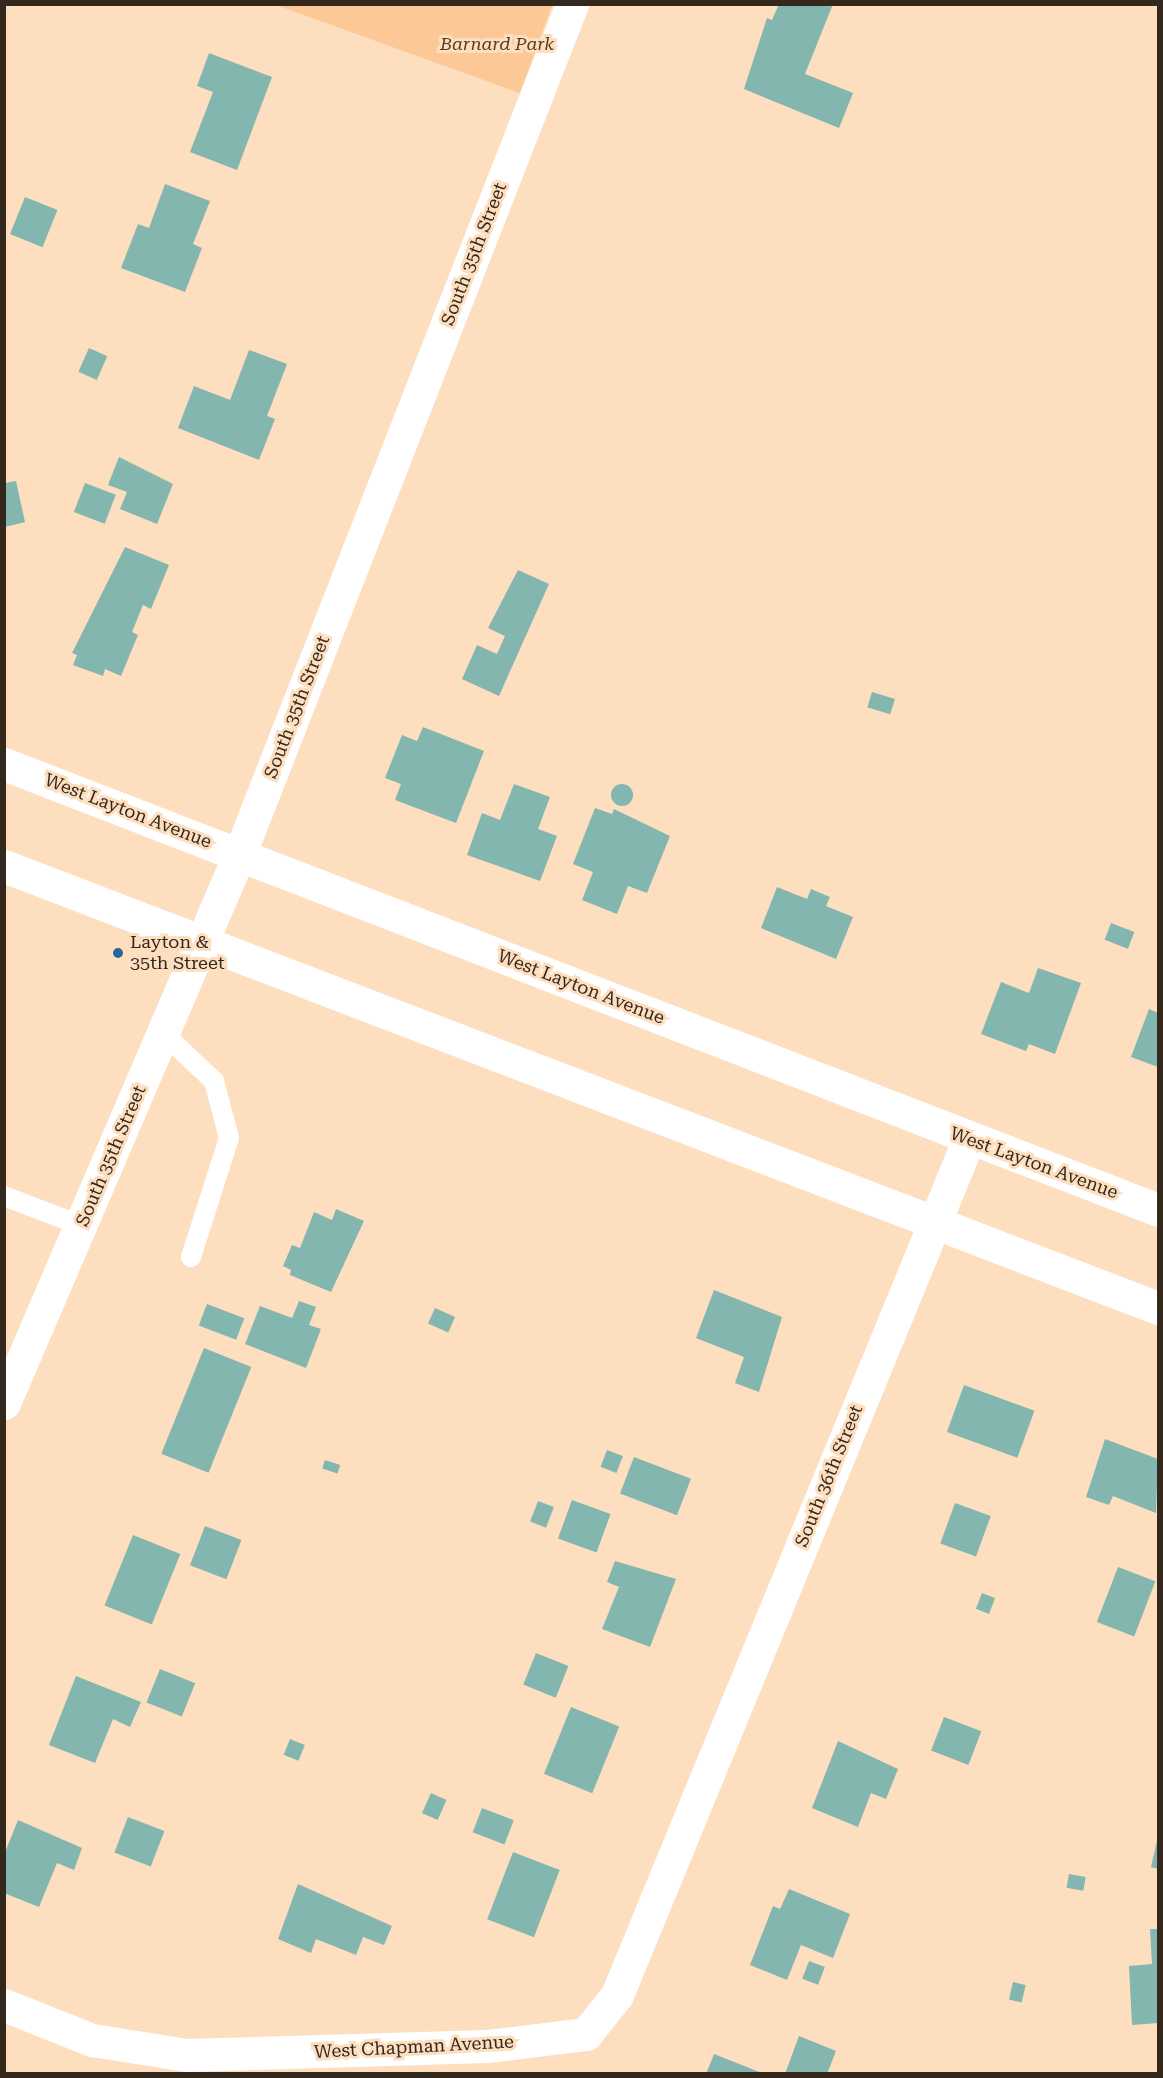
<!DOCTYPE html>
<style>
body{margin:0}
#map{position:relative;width:1163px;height:2078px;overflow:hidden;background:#fddebf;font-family:"Roboto Serif",serif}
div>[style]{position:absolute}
.green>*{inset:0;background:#fcc996}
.building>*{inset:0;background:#83b6af;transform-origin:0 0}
.round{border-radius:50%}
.service>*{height:20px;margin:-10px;padding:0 10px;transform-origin:10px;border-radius:10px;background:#fff}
.minor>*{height:33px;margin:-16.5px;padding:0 16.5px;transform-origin:16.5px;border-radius:16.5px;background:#fff}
.tertiary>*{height:33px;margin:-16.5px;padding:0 16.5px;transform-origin:16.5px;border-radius:16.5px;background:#fff}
.secondary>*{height:33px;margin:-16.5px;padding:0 16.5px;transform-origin:16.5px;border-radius:16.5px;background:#fff}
.dots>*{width:16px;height:16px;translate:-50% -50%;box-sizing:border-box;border:3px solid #fddebf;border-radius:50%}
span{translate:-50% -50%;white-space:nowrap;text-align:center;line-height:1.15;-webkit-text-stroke:6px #fddebf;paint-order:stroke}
.park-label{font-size:18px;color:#5a3d1e;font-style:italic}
.street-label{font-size:18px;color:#34281d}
.poi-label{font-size:18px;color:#34281d}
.left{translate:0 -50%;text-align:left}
.frame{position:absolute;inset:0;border:6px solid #34281d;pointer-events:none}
</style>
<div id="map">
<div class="green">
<div style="clip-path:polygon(276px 5px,552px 5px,520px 93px)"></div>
</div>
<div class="building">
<div style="clip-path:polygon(779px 4px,833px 4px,805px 74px,853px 93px,839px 128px,744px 89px,767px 18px,772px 20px)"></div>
<div style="clip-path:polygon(209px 53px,272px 77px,237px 170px,190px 152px,213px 92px,197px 86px)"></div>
<div style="clip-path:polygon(165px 184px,210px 201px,193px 244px,202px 248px,185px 292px,121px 268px,138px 224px,149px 228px)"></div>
<div style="left:25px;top:197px;width:35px;height:40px;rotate:22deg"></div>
<div style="left:89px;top:348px;width:20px;height:26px;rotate:24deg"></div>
<div style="clip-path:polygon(249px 350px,287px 364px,267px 416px,275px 419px,259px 460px,178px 428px,194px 386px,230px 400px)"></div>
<div style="clip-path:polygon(119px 457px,173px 484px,157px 524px,120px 509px,127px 492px,108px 485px)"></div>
<div style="clip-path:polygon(16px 481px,25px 522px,5px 527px,5px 483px)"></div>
<div style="left:85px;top:483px;width:33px;height:31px;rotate:21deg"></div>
<div style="clip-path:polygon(125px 547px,169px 565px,151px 609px,143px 605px,132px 632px,138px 635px,121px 676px,105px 669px,103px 676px,73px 665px,77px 655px,72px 653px)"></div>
<div style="clip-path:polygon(518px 570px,549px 584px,499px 696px,462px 679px,477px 645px,497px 654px,505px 636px,488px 628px)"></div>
<div style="left:872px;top:692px;width:24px;height:16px;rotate:17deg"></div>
<div style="clip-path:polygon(423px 727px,484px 751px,456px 823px,395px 800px,401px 784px,385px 778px,402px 735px,417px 741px)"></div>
<div class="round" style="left:611px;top:784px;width:22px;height:22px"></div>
<div style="clip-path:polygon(514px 784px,550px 797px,538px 829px,557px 836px,540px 881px,467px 855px,482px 813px,500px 820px)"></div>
<div style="clip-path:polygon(595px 808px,612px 814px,614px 809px,670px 836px,647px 893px,628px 886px,617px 914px,582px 900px,593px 872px,573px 864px)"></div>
<div style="clip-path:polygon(777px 887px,807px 899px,811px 889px,830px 897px,826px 906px,853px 917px,836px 959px,761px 928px)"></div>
<div style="left:1111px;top:923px;width:25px;height:18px;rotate:21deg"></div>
<div style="clip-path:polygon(1038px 968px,1081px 983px,1055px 1054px,1029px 1044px,1026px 1051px,981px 1034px,1001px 982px,1029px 993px)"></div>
<div style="clip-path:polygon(1149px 1009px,1158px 1013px,1158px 1067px,1131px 1057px)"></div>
<div style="clip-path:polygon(336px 1209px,364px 1221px,331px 1292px,290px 1275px,291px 1270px,283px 1266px,292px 1245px,300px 1248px,314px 1212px,332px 1220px)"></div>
<div style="clip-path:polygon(714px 1290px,782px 1317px,759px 1392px,735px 1383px,744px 1357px,696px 1338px)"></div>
<div style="clip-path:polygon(299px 1301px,316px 1307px,309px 1325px,321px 1329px,306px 1368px,245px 1344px,260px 1306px,292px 1318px)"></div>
<div style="left:207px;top:1304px;width:40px;height:23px;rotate:21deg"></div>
<div style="left:435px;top:1308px;width:22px;height:17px;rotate:24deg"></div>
<div style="left:204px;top:1348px;width:51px;height:114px;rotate:22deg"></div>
<div style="left:964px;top:1385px;width:75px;height:50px;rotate:20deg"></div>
<div style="clip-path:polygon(1105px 1439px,1158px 1459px,1156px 1513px,1113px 1496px,1109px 1505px,1086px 1497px)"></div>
<div style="left:607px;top:1450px;width:17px;height:18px;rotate:21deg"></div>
<div style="left:634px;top:1457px;width:61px;height:39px;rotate:21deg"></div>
<div style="left:325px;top:1460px;width:16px;height:9px;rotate:18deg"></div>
<div style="left:572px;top:1500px;width:41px;height:41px;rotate:20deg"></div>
<div style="left:538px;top:1501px;width:17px;height:22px;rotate:21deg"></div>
<div style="left:955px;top:1503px;width:38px;height:43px;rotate:20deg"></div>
<div style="left:205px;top:1526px;width:39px;height:42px;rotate:21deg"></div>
<div style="left:133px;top:1535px;width:51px;height:76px;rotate:22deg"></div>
<div style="clip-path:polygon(615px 1561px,676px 1579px,650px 1647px,602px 1629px,619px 1587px,607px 1582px)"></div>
<div style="left:1118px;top:1567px;width:40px;height:59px;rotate:21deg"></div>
<div style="left:982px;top:1593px;width:14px;height:17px;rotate:21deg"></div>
<div style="left:536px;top:1653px;width:35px;height:34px;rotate:22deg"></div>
<div style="left:160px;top:1669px;width:38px;height:36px;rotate:22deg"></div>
<div style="clip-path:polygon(76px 1676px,141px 1702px,130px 1727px,113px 1719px,95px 1763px,49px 1745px)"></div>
<div style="left:571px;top:1707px;width:52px;height:72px;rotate:22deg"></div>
<div style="left:944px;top:1717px;width:40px;height:36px;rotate:21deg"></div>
<div style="left:290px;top:1739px;width:16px;height:17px;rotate:22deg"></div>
<div style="clip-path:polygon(838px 1741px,898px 1769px,886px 1799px,871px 1793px,858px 1827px,812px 1808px)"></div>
<div style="left:431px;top:1793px;width:17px;height:22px;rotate:24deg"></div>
<div style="left:482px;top:1808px;width:34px;height:26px;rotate:21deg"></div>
<div style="left:128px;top:1817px;width:39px;height:38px;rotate:21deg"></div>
<div style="clip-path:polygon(18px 1820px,82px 1848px,74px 1870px,57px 1863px,39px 1907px,4px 1893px,4px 1855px)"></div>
<div style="clip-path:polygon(1158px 1836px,1158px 1869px,1151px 1867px)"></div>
<div style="left:513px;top:1852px;width:50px;height:72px;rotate:21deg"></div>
<div style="left:1069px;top:1874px;width:17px;height:14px;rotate:10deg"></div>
<div style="clip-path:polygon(298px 1884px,392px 1926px,384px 1945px,363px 1937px,356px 1955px,316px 1939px,311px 1953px,278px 1939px)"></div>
<div style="clip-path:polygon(789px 1889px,850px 1914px,833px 1958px,801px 1945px,787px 1980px,750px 1965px,773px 1906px,780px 1909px)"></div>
<div style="clip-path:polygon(1150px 1929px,1158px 1929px,1158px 2023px,1132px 2025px,1129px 1966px,1152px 1964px)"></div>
<div style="left:809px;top:1961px;width:17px;height:19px;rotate:21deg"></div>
<div style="left:1013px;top:1982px;width:13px;height:18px;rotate:13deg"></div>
<div style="clip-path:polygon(799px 2036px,836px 2051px,827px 2074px,785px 2074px)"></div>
<div style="clip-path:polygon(714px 2054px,762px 2073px,762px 2074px,706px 2074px)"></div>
</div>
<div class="service">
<div style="left:163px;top:1033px;width:70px;rotate:43.3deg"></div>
<div style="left:214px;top:1081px;width:59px;rotate:75.3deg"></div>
<div style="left:229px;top:1138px;width:125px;rotate:107.7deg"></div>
<div style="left:4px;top:1196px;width:84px;rotate:21deg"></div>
</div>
<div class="minor">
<div style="left:4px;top:2005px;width:95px;rotate:21.7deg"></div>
<div style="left:92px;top:2040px;width:96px;rotate:9deg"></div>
<div style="left:187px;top:2055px;width:300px;rotate:-1.7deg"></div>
<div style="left:487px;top:2046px;width:100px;rotate:-6.9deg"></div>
<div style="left:586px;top:2034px;width:50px;rotate:-51.5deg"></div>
<div style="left:617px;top:1995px;width:926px;rotate:-67.65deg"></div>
</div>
<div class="tertiary">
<div style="left:4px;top:1403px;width:598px;rotate:-66.78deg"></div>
<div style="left:240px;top:853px;width:912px;rotate:-68.64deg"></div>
</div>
<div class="secondary">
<div style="left:4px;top:764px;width:1237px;rotate:21.13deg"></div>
<div style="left:4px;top:866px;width:1236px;rotate:20.96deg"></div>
</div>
<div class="dots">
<div style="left:118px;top:953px;background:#24679c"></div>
</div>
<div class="park-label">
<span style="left:497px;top:44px">Barnard Park</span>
</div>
<div class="street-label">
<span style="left:474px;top:254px;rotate:-69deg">South 35th Street</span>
<span style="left:297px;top:707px;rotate:-69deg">South 35th Street</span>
<span style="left:128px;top:811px;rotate:21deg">West Layton Avenue</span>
<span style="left:581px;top:987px;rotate:21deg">West Layton Avenue</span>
<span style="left:111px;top:1156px;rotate:-67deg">South 35th Street</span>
<span style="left:1034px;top:1163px;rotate:20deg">West Layton Avenue</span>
<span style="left:829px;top:1476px;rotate:-68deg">South 36th Street</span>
<span style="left:414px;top:2047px;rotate:-3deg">West Chapman Avenue</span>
</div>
<div class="poi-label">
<span class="left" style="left:130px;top:953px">Layton &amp;<br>35th Street</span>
</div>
<div class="frame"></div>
</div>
